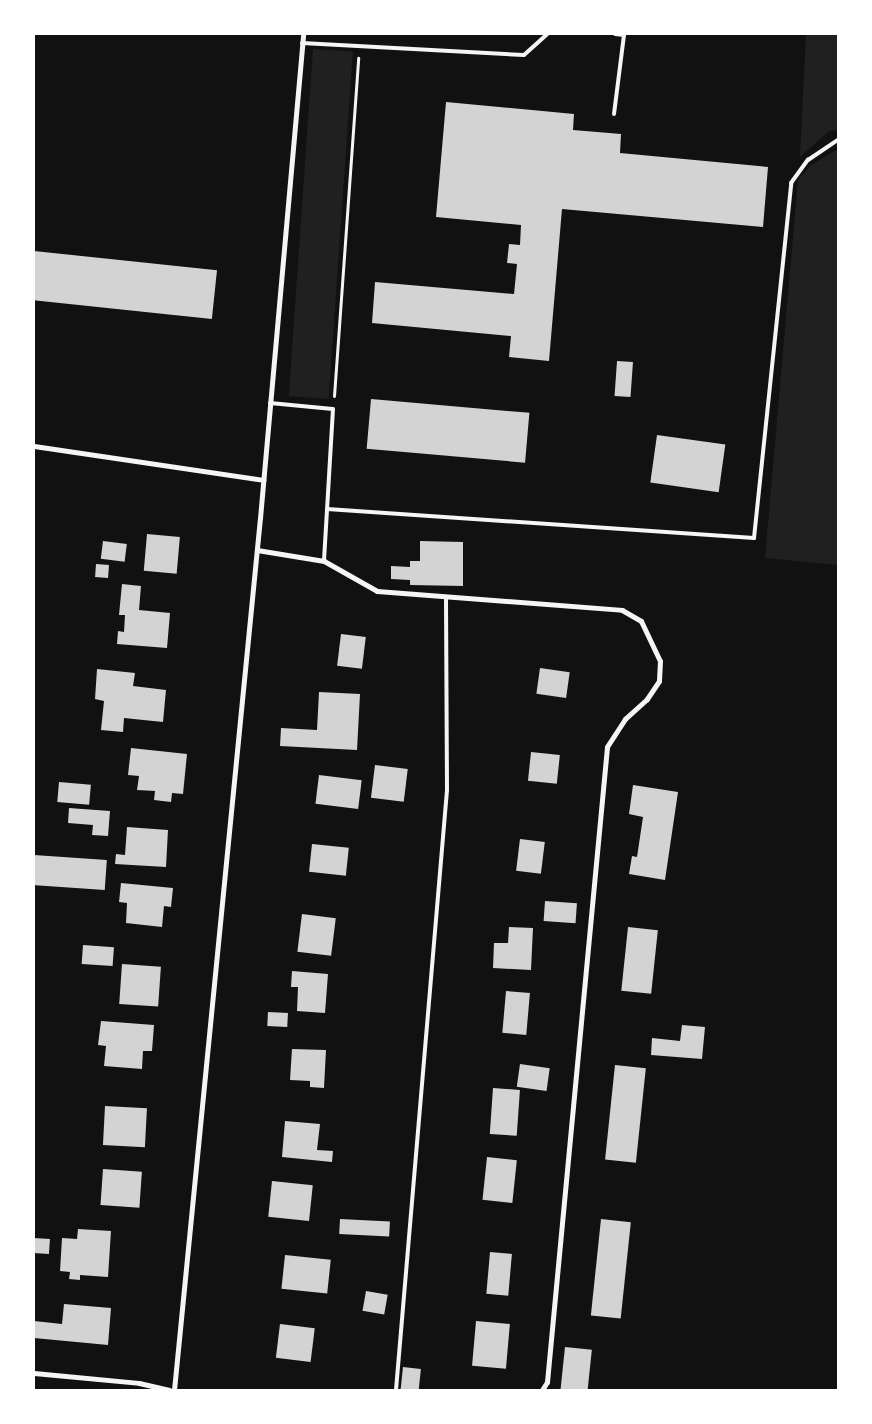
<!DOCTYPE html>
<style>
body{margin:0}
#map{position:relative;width:872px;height:1424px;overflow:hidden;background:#111;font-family:Lato,sans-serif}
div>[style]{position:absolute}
.green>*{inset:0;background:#202020;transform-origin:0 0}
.building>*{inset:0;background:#d3d3d3;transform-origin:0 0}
.path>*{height:3px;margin:-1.5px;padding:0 1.5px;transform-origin:1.5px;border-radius:1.5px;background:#f5f5f5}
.service>*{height:4px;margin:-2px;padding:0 2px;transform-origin:2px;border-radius:2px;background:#f5f5f5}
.minor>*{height:5px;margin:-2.5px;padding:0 2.5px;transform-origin:2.5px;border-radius:2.5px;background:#f5f5f5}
span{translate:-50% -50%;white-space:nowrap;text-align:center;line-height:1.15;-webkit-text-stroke:5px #fff;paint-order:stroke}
.frame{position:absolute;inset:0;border:35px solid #fff;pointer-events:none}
</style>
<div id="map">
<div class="green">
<div style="clip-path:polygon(806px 34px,838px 34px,838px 130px,829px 131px,800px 157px)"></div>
<div style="left:313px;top:49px;width:40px;height:348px;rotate:4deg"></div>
<div style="clip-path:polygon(838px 149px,838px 565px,765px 558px,798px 180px,811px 165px)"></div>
</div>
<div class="building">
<div style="clip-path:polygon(446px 102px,574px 114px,573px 130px,621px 134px,620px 153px,768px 167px,763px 227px,562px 209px,549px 361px,509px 357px,511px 336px,372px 323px,375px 282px,514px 294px,517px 264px,507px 263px,509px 244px,520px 245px,521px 225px,436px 217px)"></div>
<div style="left:34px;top:251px;width:184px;height:49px;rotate:6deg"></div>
<div style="left:617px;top:361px;width:16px;height:35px;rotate:4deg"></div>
<div style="left:371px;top:399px;width:159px;height:50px;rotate:5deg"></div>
<div style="left:657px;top:435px;width:69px;height:48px;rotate:8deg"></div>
<div style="left:147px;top:534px;width:33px;height:37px;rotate:5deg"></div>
<div style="left:103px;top:541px;width:24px;height:18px;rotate:7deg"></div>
<div style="clip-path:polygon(420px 541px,463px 542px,463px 586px,410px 585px,410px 580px,391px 579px,391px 566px,410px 567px,410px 561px,420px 561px)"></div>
<div style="left:96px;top:564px;width:13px;height:13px;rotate:4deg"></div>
<div style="clip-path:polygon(122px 584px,141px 586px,139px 610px,170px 613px,167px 648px,117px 644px,118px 631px,124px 632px,125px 615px,119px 615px)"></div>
<div style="left:341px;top:634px;width:25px;height:32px;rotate:7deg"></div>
<div style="left:540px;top:668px;width:30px;height:26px;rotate:8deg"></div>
<div style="clip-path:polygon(97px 669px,135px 673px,133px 686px,166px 690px,163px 722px,124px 718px,123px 732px,101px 730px,104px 701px,95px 699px)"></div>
<div style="clip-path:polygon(319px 692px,360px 694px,357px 750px,280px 746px,281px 728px,317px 730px)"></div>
<div style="clip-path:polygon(131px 748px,187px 754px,183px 794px,172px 793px,171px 802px,154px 800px,155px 791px,137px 790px,139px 776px,128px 775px)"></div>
<div style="left:531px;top:752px;width:29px;height:29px;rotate:6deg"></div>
<div style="left:375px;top:765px;width:33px;height:33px;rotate:7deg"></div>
<div style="left:319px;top:775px;width:43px;height:29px;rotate:7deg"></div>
<div style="left:59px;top:782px;width:32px;height:20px;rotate:5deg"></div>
<div style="clip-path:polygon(633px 785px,678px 792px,665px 880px,629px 874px,632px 856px,637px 857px,643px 817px,629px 814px)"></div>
<div style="clip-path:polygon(69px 808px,110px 811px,108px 836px,92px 835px,93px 825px,68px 823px)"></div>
<div style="clip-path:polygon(127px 827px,168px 830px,166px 867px,115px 864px,116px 854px,125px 855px)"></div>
<div style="left:520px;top:839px;width:25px;height:32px;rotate:7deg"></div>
<div style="left:312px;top:844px;width:37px;height:28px;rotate:6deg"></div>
<div style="left:34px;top:855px;width:73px;height:30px;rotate:4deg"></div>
<div style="clip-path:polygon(121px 883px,173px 888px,171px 907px,164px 906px,162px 927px,126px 923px,127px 903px,119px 902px)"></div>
<div style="left:545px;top:901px;width:32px;height:20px;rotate:4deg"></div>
<div style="left:302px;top:914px;width:34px;height:38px;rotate:7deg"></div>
<div style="clip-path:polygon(509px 927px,533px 928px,531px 970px,493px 968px,494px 943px,508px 943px)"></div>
<div style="left:628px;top:927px;width:30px;height:64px;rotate:6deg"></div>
<div style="left:83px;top:945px;width:31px;height:19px;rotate:4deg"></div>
<div style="left:122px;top:964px;width:39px;height:40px;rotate:4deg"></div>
<div style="clip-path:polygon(292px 971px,328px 974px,325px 1013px,297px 1011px,298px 987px,291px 987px)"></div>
<div style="left:506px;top:991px;width:24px;height:42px;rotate:5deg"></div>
<div style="left:268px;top:1012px;width:20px;height:14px;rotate:3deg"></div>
<div style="clip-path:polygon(101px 1021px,154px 1025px,152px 1051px,143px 1051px,142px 1069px,104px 1066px,106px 1046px,98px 1045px)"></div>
<div style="clip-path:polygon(682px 1025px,705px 1027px,702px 1059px,651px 1055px,652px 1038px,680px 1041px)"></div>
<div style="clip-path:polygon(292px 1049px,326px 1050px,324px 1088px,310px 1087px,310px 1081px,290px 1080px)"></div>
<div style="left:520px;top:1064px;width:30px;height:23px;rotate:8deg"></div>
<div style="left:615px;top:1065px;width:31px;height:95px;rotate:6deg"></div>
<div style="left:493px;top:1088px;width:27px;height:46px;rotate:4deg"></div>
<div style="left:105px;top:1106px;width:42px;height:39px;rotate:3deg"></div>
<div style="clip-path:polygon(285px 1121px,320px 1124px,317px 1150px,333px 1151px,332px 1162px,282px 1157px)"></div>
<div style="left:487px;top:1157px;width:30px;height:43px;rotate:6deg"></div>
<div style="left:103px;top:1169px;width:39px;height:36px;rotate:4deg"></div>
<div style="left:272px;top:1181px;width:41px;height:36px;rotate:6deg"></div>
<div style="left:340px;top:1219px;width:50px;height:15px;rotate:3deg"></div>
<div style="left:601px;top:1219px;width:30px;height:97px;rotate:6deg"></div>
<div style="clip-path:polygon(78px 1229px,111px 1231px,108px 1277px,80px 1275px,80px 1280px,69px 1279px,70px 1272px,60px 1271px,62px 1238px,77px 1239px)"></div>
<div style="left:34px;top:1238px;width:16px;height:15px;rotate:4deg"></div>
<div style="left:490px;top:1252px;width:22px;height:42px;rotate:5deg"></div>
<div style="left:285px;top:1255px;width:46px;height:34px;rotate:6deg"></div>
<div style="left:366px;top:1291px;width:22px;height:20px;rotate:10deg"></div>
<div style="clip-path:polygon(64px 1304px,111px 1308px,108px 1345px,34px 1338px,34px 1321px,62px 1324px)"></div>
<div style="left:476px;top:1321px;width:34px;height:45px;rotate:5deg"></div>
<div style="left:280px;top:1324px;width:35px;height:34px;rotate:7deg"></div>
<div style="left:565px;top:1347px;width:27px;height:43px;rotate:6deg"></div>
<div style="left:403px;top:1367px;width:18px;height:23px;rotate:6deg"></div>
</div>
<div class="path">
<div style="left:334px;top:396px;width:339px;rotate:-85.9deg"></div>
</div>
<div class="service">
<div style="left:302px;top:43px;width:222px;rotate:3.1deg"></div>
<div style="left:524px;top:55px;width:31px;rotate:-42deg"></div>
<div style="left:614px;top:114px;width:80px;rotate:-82.8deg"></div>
<div style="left:624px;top:35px;width:9px;rotate:-174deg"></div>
<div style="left:270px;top:403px;width:63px;rotate:5.4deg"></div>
<div style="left:333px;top:409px;width:152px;rotate:93.4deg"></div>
<div style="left:327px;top:509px;width:428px;rotate:3.9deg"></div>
<div style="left:754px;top:538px;width:357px;rotate:-84deg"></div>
<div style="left:791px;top:183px;width:29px;rotate:-54deg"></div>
<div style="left:808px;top:160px;width:36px;rotate:-34deg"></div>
<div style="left:396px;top:1390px;width:602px;rotate:-85.14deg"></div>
<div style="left:447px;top:790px;width:192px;rotate:-90.3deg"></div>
</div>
<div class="minor">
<div style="left:34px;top:446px;width:232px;rotate:8.4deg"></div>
<div style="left:257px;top:550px;width:68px;rotate:9.3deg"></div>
<div style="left:324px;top:561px;width:61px;rotate:29.5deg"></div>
<div style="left:377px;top:591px;width:246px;rotate:4.4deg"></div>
<div style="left:622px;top:610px;width:22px;rotate:30deg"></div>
<div style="left:641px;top:621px;width:44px;rotate:64.6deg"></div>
<div style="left:660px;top:661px;width:20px;rotate:93deg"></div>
<div style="left:659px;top:681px;width:22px;rotate:124deg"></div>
<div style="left:647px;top:699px;width:30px;rotate:138deg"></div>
<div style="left:625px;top:719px;width:33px;rotate:123deg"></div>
<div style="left:607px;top:747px;width:638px;rotate:95.4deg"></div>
<div style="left:547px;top:1382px;width:9px;rotate:122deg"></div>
<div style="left:34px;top:1373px;width:105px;rotate:5.4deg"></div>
<div style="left:139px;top:1383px;width:31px;rotate:13deg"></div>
<div style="left:174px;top:1390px;width:876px;rotate:-84.37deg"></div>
<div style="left:260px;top:518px;width:486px;rotate:-84.9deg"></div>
</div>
<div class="frame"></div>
</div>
